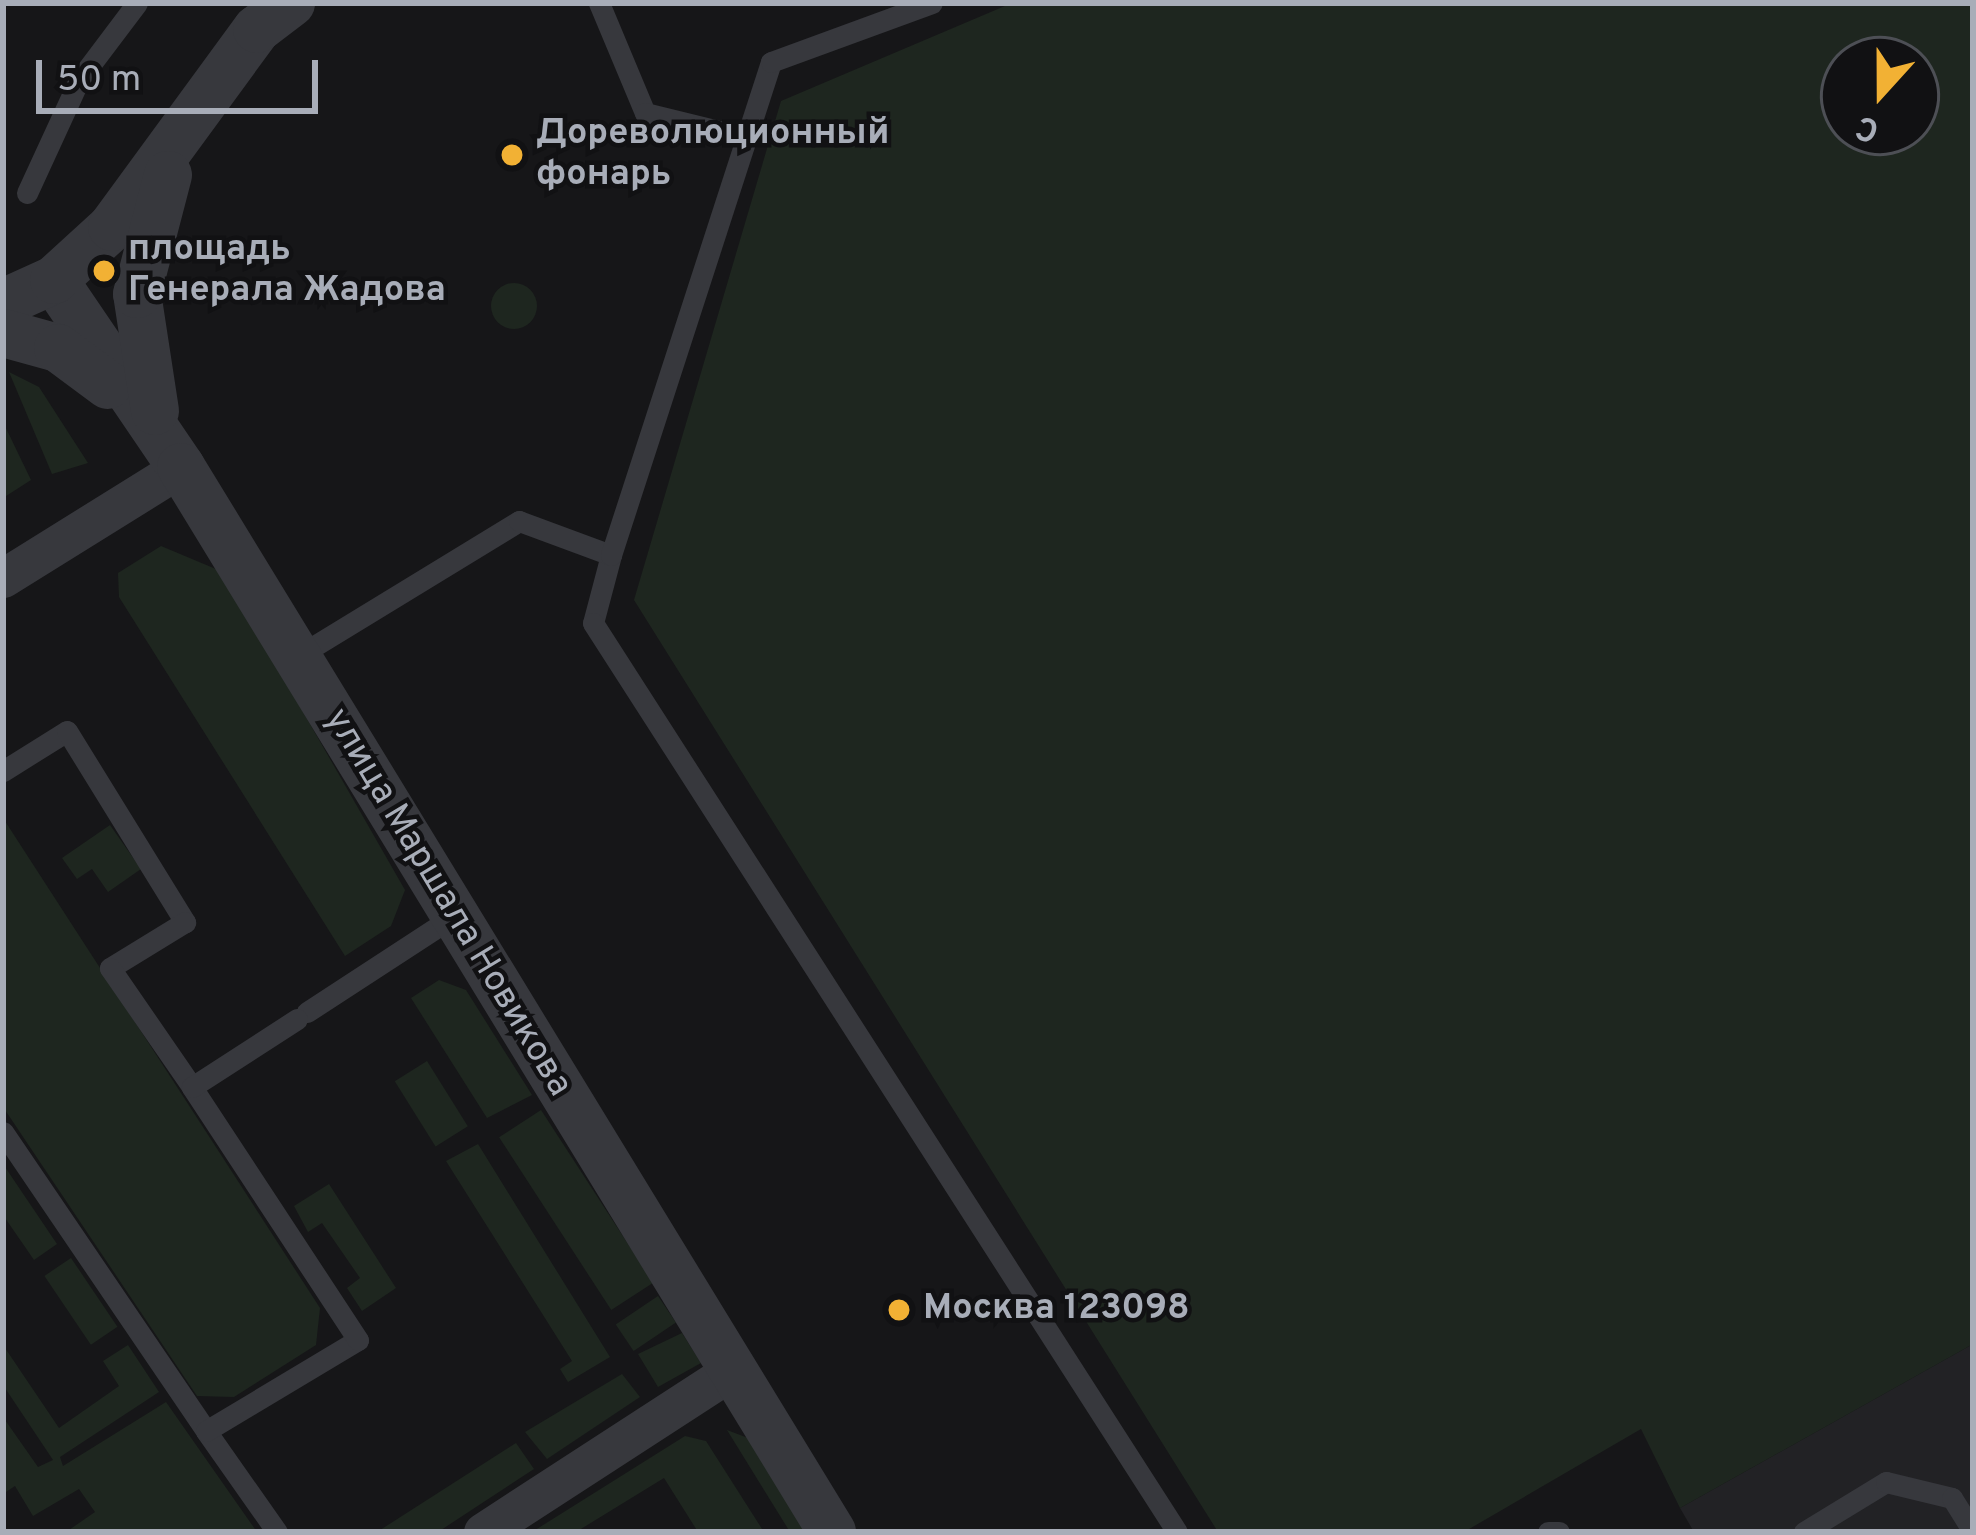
<!DOCTYPE html>
<meta charset="utf-8">
<style>
body{margin:0}
#map{position:relative;width:1976px;height:1535px;overflow:hidden;background:#161618;font-family:Overpass,sans-serif}
div>[style]{position:absolute}
.built>*{inset:0;background:#222225}
.green>*{inset:0;background:#1e261f;transform-origin:0 0}
.round{border-radius:50%}
.service>*{height:21px;margin:-10.5px;padding:0 10.5px;transform-origin:10.5px;border-radius:10.5px;background:#37383d}
.minor>*{height:39px;margin:-19.5px;padding:0 19.5px;transform-origin:19.5px;border-radius:19.5px;background:#37383d}
.tertiary>*{height:48px;margin:-24px;padding:0 24px;transform-origin:24px;border-radius:24px;background:#37383d}
.dots>*{width:33px;height:33px;translate:-50% -50%;box-sizing:border-box;border:6px solid #111113;border-radius:50%}
span{translate:-50% -50%;white-space:nowrap;text-align:center;line-height:1.15;-webkit-text-stroke:9px #111113;paint-order:stroke}
.poi-label{font-size:36px;color:#a8adb8;font-weight:700}
.left{translate:0 -50%;text-align:left}
.street-label{font-size:36px;color:#a8adb8}
.frame{position:absolute;inset:0;border:6px solid #a8adb8;pointer-events:none}
.north{position:absolute;left:1820px;top:36px;width:120px;height:120px;box-sizing:border-box;background:#111113;border:3px solid #4d4f55;border-radius:50%;rotate:201deg;font-size:33px;font-weight:700;line-height:48px;text-align:center;color:#a8adb8}
.north::after{content:'';display:block;margin:auto;width:42px;height:54px;background:#f2b134;clip-path:polygon(50% 0,100% 100%,50% 72%,0 100%)}
.scale{position:absolute;left:36px;top:60px;width:282px;height:54px;box-sizing:border-box;border:6px solid #a8adb8;border-top:0;padding-left:15px;font-size:36px;line-height:42px;white-space:nowrap;color:#a8adb8;-webkit-text-stroke:9px #111113;paint-order:stroke}
</style>
<div id="map">
<div class="built">
<div style="clip-path:polygon(1973px 1344px,1973px 1532px,1694px 1532px,1680px 1508px)"></div>
</div>
<div class="green">
<div style="clip-path:polygon(evenodd,1012px 3px,1973px 3px,1973px 1344px,1680px 1508px,1641px 1429px,1464px 1532px,1218px 1532px,634px 600px,781px 101px,1012px 3px,1844px 60px,1916px 60px,1916px 132px,1844px 132px,1844px 60px)"></div>
<div class="round" style="left:491px;top:283px;width:46px;height:46px"></div>
<div style="clip-path:polygon(9px 372px,39px 387px,88px 463px,52px 474px)"></div>
<div style="clip-path:polygon(3px 422px,31px 480px,3px 498px)"></div>
<div style="clip-path:polygon(161px 546px,223px 572px,405px 890px,391px 926px,345px 956px,119px 597px,118px 573px)"></div>
<div style="clip-path:polygon(3px 818px,320px 1308px,316px 1345px,234px 1397px,197px 1396px,3px 1107px)"></div>
<div style="clip-path:polygon(110px 825px,141px 869px,108px 892px,92px 869px,77px 879px,62px 858px)"></div>
<div style="clip-path:polygon(439px 980px,466px 990px,532px 1095px,487px 1118px,411px 998px)"></div>
<div style="left:427px;top:1061px;width:77px;height:38px;rotate:58deg"></div>
<div style="left:541px;top:1110px;width:206px;height:50px;rotate:57deg"></div>
<div style="clip-path:polygon(478px 1144px,610px 1357px,568px 1382px,560px 1369px,572px 1361px,446px 1161px)"></div>
<div style="clip-path:polygon(3px 1164px,57px 1244px,34px 1260px,3px 1215px)"></div>
<div style="clip-path:polygon(329px 1184px,396px 1288px,362px 1311px,347px 1288px,360px 1278px,322px 1223px,308px 1232px,294px 1206px)"></div>
<div style="left:71px;top:1258px;width:83px;height:32px;rotate:56deg"></div>
<div style="left:658px;top:1296px;width:32px;height:51px;rotate:56deg"></div>
<div style="clip-path:polygon(682px 1333px,701px 1363px,658px 1387px,638px 1354px)"></div>
<div style="clip-path:polygon(3px 1345px,59px 1428px,119px 1386px,103px 1361px,128px 1345px,159px 1392px,60px 1457px,63px 1466px,166px 1402px,257px 1532px,66px 1532px,95px 1512px,79px 1489px,33px 1516px,15px 1486px,3px 1494px,3px 1417px,38px 1467px,53px 1460px,3px 1385px)"></div>
<div style="clip-path:polygon(622px 1374px,640px 1397px,547px 1459px,525px 1432px)"></div>
<div style="clip-path:polygon(727px 1430px,748px 1438px,807px 1532px,790px 1532px)"></div>
<div style="clip-path:polygon(685px 1436px,706px 1441px,764px 1532px,698px 1532px,664px 1478px,576px 1532px,532px 1532px)"></div>
<div style="clip-path:polygon(516px 1443px,534px 1469px,438px 1532px,377px 1532px)"></div>
</div>
<div class="service">
<div style="left:599px;top:3px;width:119px;rotate:67.3deg"></div>
<div style="left:645px;top:113px;width:105px;rotate:13.8deg"></div>
<div style="left:27px;top:193px;width:124px;rotate:-65.3deg"></div>
<div style="left:79px;top:80px;width:96px;rotate:-53deg"></div>
<div style="left:611px;top:555px;width:70px;rotate:104.8deg"></div>
<div style="left:593px;top:623px;width:1080px;rotate:57.28deg"></div>
<div style="left:298px;top:656px;width:259px;rotate:-31.4deg"></div>
<div style="left:519px;top:521px;width:98px;rotate:20.3deg"></div>
<div style="left:611px;top:555px;width:518px;rotate:-72.02deg"></div>
<div style="left:771px;top:62px;width:171px;rotate:-20.1deg"></div>
<div style="left:3px;top:771px;width:75px;rotate:-32deg"></div>
<div style="left:67px;top:731px;width:225px;rotate:58.3deg"></div>
<div style="left:185px;top:922px;width:88px;rotate:148.5deg"></div>
<div style="left:110px;top:968px;width:145px;rotate:55.4deg"></div>
<div style="left:307px;top:1012px;width:176px;rotate:-33.1deg"></div>
<div style="left:3px;top:1132px;width:361px;rotate:55.8deg"></div>
<div style="left:277px;top:1532px;width:123px;rotate:-125.1deg"></div>
<div style="left:206px;top:1431px;width:177px;rotate:-30.9deg"></div>
<div style="left:358px;top:1340px;width:303px;rotate:-123.3deg"></div>
<div style="left:192px;top:1087px;width:125px;rotate:-32.9deg"></div>
<div style="left:1548px;top:1532px;width:11px"></div>
<div style="left:1804px;top:1532px;width:96px;rotate:-31.4deg"></div>
<div style="left:1886px;top:1482px;width:68px;rotate:13.6deg"></div>
<div style="left:1952px;top:1498px;width:39px;rotate:58deg"></div>
</div>
<div class="minor">
<div style="left:3px;top:578px;width:210px;rotate:-31.9deg"></div>
<div style="left:483px;top:1532px;width:296px;rotate:-33deg"></div>
</div>
<div class="tertiary">
<div style="left:54px;top:280px;width:226px;rotate:55.8deg"></div>
<div style="left:181px;top:467px;width:1248px;rotate:58.56deg"></div>
<div style="left:3px;top:303px;width:56px;rotate:-24.3deg"></div>
<div style="left:54px;top:280px;width:79px;rotate:-42.4deg"></div>
<div style="left:112px;top:227px;width:245px;rotate:-53.8deg"></div>
<div style="left:257px;top:29px;width:43px;rotate:-37.4deg"></div>
<div style="left:3px;top:333px;width:57px;rotate:15.3deg"></div>
<div style="left:58px;top:348px;width:62px;rotate:36.5deg"></div>
<div style="left:155px;top:411px;width:118px;rotate:-98.7deg"></div>
<div style="left:137px;top:294px;width:123px;rotate:-75.4deg"></div>
</div>
<div class="dots">
<div style="left:512px;top:155px;background:#f2b134"></div>
<div style="left:104px;top:271px;background:#f2b134"></div>
<div style="left:899px;top:1310px;background:#f2b134"></div>
</div>
<div class="poi-label">
<span class="left" style="left:536px;top:155px">Дореволюционный<br>фонарь</span>
<span class="left" style="left:128px;top:271px">площадь<br>Генерала Жадова</span>
<span class="left" style="left:923px;top:1310px">Москва 123098</span>
</div>
<div class="street-label">
<span style="left:447px;top:903px;rotate:59deg">улица Маршала Новикова</span>
</div>
<div class="frame"></div>
<div class="north">С</div>
<div class="scale">50 m</div>
</div>
